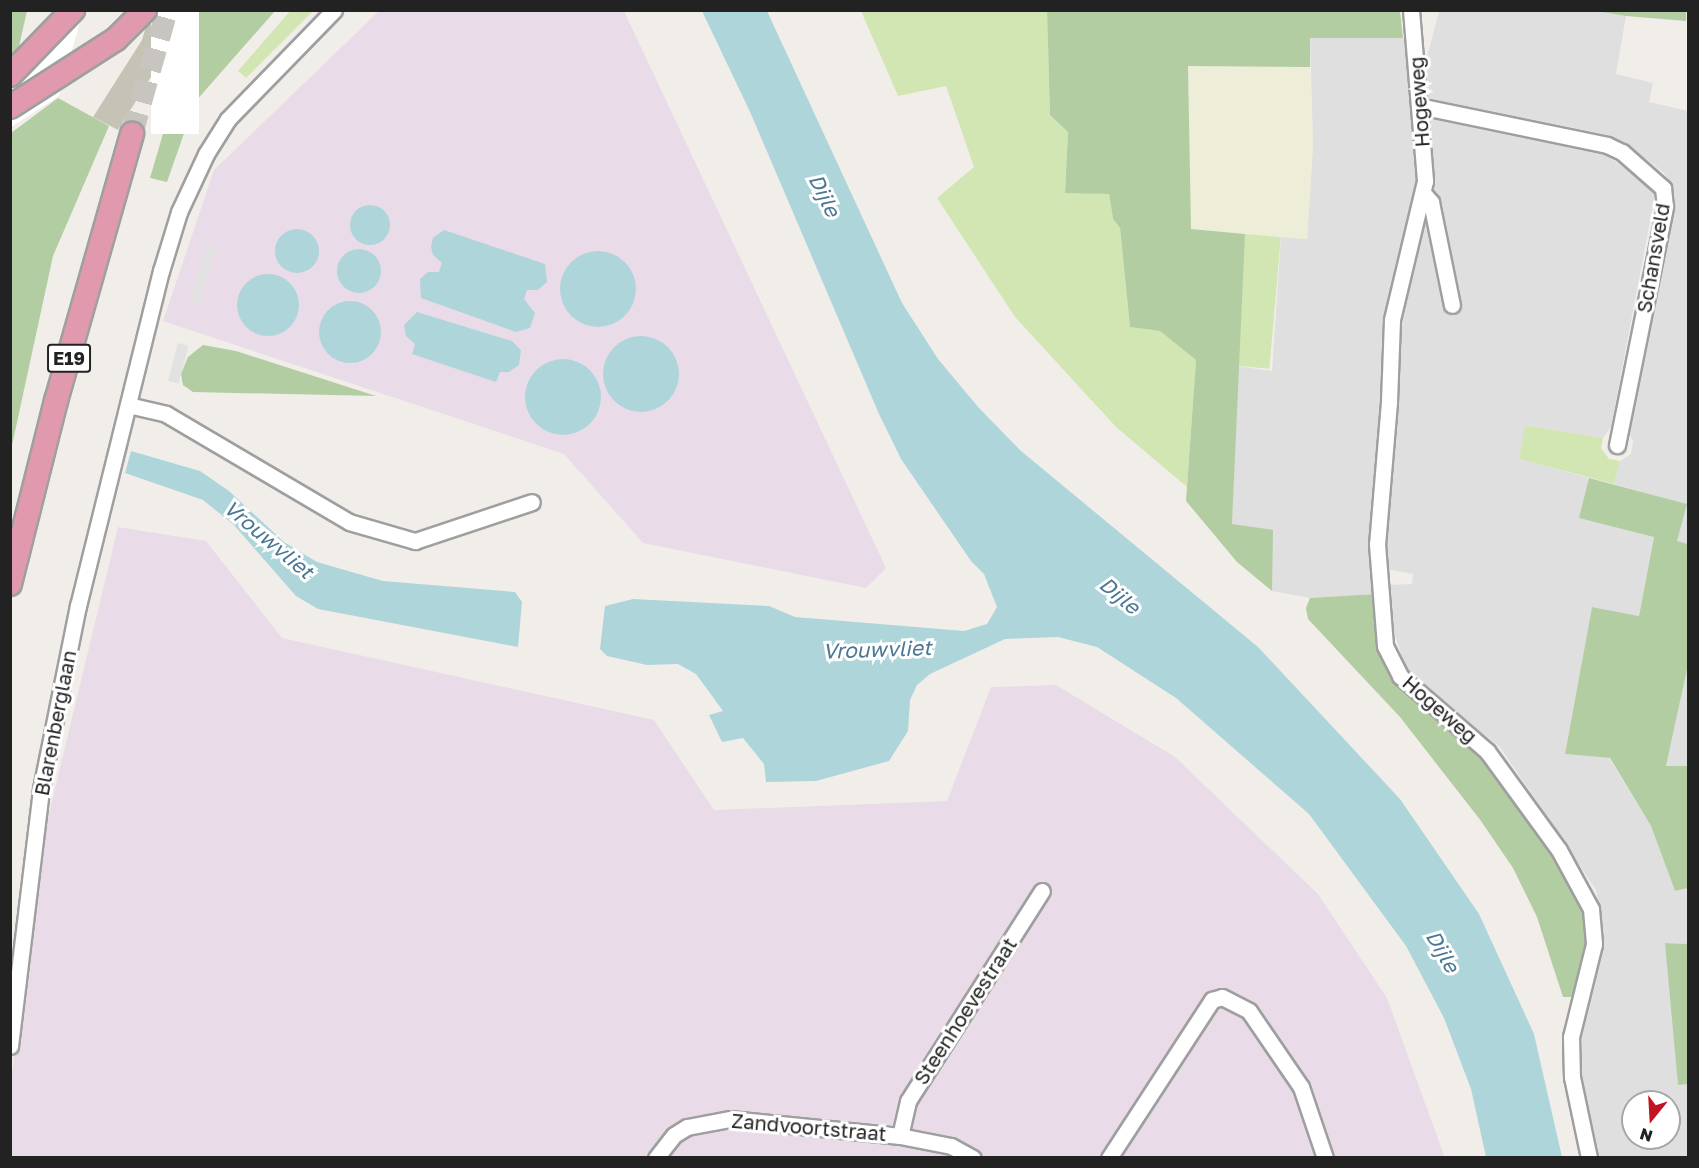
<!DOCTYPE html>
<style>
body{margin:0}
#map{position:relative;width:1699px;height:1168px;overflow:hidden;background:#f1eee9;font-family:"Golos Text",sans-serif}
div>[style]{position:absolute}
.residential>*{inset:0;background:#e0dfdf}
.industrial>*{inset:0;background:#e9dce8}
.construction>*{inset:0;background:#c5c3b5}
.farmland>*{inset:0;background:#eeedd7}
.grass>*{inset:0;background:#d2e6b4;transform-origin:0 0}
.forest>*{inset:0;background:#b3cda2}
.parking>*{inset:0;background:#e2e2e2;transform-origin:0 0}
.water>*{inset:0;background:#aed5da}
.round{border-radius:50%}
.pier>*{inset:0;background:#fff;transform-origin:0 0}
.highway-tunnel>*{height:22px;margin-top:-11px;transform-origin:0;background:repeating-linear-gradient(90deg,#c8c5c1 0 22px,transparent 0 33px)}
.roads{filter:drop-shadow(2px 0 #9f9f9f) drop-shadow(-2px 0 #9f9f9f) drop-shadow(0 2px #9f9f9f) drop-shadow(0 -2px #9f9f9f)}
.minor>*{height:15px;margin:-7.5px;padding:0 7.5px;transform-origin:7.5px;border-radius:7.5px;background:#fff}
.highway>*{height:22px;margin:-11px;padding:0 11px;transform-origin:11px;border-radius:11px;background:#e199ae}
span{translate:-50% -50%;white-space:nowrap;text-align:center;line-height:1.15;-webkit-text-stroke:6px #fff;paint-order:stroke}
.shield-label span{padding:2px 4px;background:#fff;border:2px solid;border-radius:4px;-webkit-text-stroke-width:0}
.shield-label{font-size:18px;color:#222;font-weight:700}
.street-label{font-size:20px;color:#222}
.water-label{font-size:21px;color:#4b7793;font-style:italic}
.frame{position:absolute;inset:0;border:12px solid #222;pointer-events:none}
.north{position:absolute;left:1621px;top:1090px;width:60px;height:60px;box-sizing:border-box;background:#fff;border:2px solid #a7a7a7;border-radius:50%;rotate:198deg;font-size:16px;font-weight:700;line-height:24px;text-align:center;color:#222}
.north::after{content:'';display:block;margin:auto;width:21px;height:27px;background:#c21224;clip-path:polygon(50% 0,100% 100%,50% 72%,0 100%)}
</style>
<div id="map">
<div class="residential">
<div style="clip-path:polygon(1439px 11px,1596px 11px,1626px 16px,1616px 74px,1653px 83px,1649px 102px,1688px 111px,1688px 544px,1677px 541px,1686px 504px,1614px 484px,1620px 461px,1631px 454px,1633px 441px,1629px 434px,1674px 210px,1673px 187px,1664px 173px,1637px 152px,1604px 134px,1427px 98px,1425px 65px)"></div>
<div style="clip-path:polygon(1407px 37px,1420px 183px,1392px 298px,1376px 594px,1310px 598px,1272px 591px,1272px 531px,1232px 525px,1237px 366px,1272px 371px,1281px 237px,1307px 239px,1313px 145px,1310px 38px)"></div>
<div style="clip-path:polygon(evenodd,1427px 118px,1606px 155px,1650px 186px,1655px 195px,1611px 427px,1603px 438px,1526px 425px,1519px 459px,1589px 478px,1580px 518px,1654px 536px,1639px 616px,1592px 607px,1565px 754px,1609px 758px,1651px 826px,1675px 891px,1688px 888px,1688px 944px,1666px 943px,1678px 1084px,1688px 1084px,1688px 1157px,1597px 1157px,1577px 1051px,1601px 946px,1602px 919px,1596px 890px,1500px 747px,1409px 676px,1392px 627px,1387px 585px,1412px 584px,1413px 574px,1386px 569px,1396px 328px,1426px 208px,1449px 271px,1429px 161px,1427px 118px,1633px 1102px,1669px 1102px,1669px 1138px,1633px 1138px,1633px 1102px)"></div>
<div style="clip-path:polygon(1688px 665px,1688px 766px,1666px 766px)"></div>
</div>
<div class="industrial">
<div style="clip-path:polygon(379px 11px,624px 11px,886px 568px,866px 588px,643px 543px,564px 454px,163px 321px,214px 170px)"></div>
<div style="clip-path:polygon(118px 527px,206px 541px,282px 638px,654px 720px,714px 810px,947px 801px,991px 687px,1056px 685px,1175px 757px,1318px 894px,1387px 998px,1445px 1158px,11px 1158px,11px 1080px,45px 830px)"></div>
</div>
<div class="construction">
<div style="clip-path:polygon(192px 11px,118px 130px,93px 117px,142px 40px,149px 16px)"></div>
</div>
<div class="farmland">
<div style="clip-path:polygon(1188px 66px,1310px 67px,1313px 145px,1307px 239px,1191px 229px)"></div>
</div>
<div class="grass">
<div style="clip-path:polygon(291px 10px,313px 11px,246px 78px,238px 71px)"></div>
<div style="clip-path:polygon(861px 11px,1047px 11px,1050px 115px,1068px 131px,1065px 192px,1109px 194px,1113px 219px,1120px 228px,1130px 327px,1160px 331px,1196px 360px,1187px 487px,1116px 427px,1015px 317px,937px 198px,974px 167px,946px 86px,898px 96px)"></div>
<div style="left:1245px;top:234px;width:36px;height:132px;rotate:5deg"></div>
<div style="clip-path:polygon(1525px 425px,1603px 438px,1601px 448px,1609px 459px,1620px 461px,1614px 484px,1519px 459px)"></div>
</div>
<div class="forest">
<div style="clip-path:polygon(11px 11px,27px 11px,17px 55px,11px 61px)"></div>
<div style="clip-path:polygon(199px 11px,275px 11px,195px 102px,167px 182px,150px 178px)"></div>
<div style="clip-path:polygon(1047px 11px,1400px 11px,1403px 38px,1310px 38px,1310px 67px,1188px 66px,1191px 229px,1245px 234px,1232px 524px,1273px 530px,1272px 591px,1237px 562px,1186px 501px,1196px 360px,1160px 331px,1130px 327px,1120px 228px,1113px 219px,1109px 194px,1065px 193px,1068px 132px,1050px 115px)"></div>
<div style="clip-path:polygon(1596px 11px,1686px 11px,1686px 21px,1626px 16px)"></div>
<div style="clip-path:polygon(58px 98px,109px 126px,53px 256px,11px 450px,11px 133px)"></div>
<div style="clip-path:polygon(203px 345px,236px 351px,376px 396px,193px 392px,183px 385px,181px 374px,188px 357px)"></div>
<div style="clip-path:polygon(1589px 478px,1687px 504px,1677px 541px,1688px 544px,1688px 665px,1666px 766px,1688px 766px,1688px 888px,1675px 891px,1651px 826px,1610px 758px,1565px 754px,1592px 607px,1639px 616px,1654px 537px,1579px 518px)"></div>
<div style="clip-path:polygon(1376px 594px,1382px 650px,1463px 732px,1557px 853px,1590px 921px,1577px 997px,1563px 997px,1537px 917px,1513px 868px,1481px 821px,1400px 717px,1308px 619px,1306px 608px,1310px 598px)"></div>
<div style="clip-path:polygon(1665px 943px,1688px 944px,1688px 1084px,1678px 1085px)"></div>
</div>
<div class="parking">
<div style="left:207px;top:244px;width:10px;height:60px;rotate:17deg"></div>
<div style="left:178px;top:343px;width:11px;height:39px;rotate:15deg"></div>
</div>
<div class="water">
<div style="clip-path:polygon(702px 11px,767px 11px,902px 303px,938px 359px,979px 408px,1021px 451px,1258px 647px,1400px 799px,1479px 914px,1534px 1034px,1562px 1157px,1486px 1157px,1471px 1089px,1444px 1018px,1406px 946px,1309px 814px,1176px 698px,1097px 647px,1058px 637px,1005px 639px,930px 674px,917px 685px,910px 700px,908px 731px,889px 761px,816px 781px,766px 782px,764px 764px,743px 738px,722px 742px,709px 715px,723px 711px,696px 674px,678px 664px,647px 665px,607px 656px,600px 649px,605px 606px,633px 599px,769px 606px,795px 617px,964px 631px,987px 624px,997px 607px,984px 574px,971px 561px,901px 459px,879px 414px,751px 114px)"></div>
<div class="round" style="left:350px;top:205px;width:40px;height:40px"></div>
<div class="round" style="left:275px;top:229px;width:44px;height:44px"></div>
<div style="clip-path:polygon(444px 230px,545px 264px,547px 282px,538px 290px,527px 290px,524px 299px,535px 313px,530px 328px,516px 332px,421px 298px,420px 279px,428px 272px,439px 272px,442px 263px,433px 255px,431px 247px,433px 238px)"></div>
<div class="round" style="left:337px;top:249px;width:44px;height:44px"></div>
<div class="round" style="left:560px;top:251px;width:76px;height:76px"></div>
<div class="round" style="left:237px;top:274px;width:62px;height:62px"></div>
<div class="round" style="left:319px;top:301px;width:62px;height:62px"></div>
<div style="clip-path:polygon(417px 312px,512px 341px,521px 350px,519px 365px,509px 372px,500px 372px,496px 382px,412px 354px,415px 344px,406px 336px,404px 325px)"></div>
<div class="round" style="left:603px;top:336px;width:76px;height:76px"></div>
<div class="round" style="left:525px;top:359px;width:76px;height:76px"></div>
<div style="clip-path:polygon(131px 451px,200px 471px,229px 491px,284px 542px,317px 562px,383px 581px,515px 592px,522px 602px,518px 647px,318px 609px,296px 596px,234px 525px,203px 500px,125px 473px)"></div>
</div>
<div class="pier">
<div style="clip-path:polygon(83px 11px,59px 96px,11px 127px,11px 60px)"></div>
<div style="left:151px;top:11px;width:48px;height:123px"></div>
</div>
<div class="highway-tunnel">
<div style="left:132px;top:134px;width:129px;rotate:-74.2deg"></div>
</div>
<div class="roads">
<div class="minor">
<div style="left:1411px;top:10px;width:172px;rotate:85.3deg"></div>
<div style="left:1425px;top:181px;width:143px;rotate:103.4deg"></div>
<div style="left:1392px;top:320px;width:82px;rotate:92.1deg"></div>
<div style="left:1389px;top:402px;width:143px;rotate:94.8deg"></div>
<div style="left:1377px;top:544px;width:102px;rotate:85.5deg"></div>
<div style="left:1385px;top:646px;width:34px;rotate:63deg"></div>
<div style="left:1400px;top:676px;width:115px;rotate:40.8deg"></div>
<div style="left:1487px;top:751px;width:122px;rotate:54deg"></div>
<div style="left:1559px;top:850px;width:67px;rotate:61.5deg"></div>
<div style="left:1591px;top:909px;width:35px;rotate:85deg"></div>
<div style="left:1594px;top:944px;width:96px;rotate:103.9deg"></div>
<div style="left:1571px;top:1037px;width:40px;rotate:88.6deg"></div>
<div style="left:1572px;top:1077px;width:83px;rotate:78.1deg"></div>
<div style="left:1419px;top:106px;width:192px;rotate:11.7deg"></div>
<div style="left:1607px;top:145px;width:17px;rotate:25deg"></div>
<div style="left:1622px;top:152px;width:55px;rotate:41.3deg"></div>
<div style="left:1663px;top:188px;width:19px;rotate:84deg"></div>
<div style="left:1665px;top:207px;width:243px;rotate:101.4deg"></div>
<div style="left:1424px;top:194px;width:11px;rotate:49deg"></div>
<div style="left:1431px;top:202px;width:105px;rotate:78.5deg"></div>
<div style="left:128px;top:405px;width:39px;rotate:13deg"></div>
<div style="left:166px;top:414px;width:212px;rotate:30.5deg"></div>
<div style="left:349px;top:522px;width:69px;rotate:16.1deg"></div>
<div style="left:415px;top:541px;width:123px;rotate:-18.4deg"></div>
<div style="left:10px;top:1046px;width:259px;rotate:-83.1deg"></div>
<div style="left:41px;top:789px;width:187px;rotate:-78.6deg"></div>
<div style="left:78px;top:606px;width:345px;rotate:-76.1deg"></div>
<div style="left:161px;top:271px;width:62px;rotate:-73deg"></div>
<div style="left:179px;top:212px;width:64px;rotate:-65deg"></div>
<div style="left:206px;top:154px;width:41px;rotate:-57.8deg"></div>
<div style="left:228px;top:119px;width:152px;rotate:-45.8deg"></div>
<div style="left:900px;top:1136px;width:36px;rotate:-77deg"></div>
<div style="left:908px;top:1101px;width:249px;rotate:-57.5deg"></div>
<div style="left:656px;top:1158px;width:29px;rotate:-52deg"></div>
<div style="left:674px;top:1135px;width:15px;rotate:-32deg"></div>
<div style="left:687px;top:1127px;width:44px;rotate:-10.5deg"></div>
<div style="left:730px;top:1119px;width:171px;rotate:5.7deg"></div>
<div style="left:900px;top:1136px;width:52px;rotate:11.1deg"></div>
<div style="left:951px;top:1146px;width:25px;rotate:29deg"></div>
<div style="left:1109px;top:1158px;width:189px;rotate:-56.9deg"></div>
<div style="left:1212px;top:1000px;width:10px;rotate:-17deg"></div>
<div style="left:1222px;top:997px;width:30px;rotate:27deg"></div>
<div style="left:1249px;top:1011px;width:92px;rotate:55.6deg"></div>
<div style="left:1301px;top:1087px;width:75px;rotate:71.3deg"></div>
</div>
<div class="highway">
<div style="left:10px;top:75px;width:91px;rotate:-45.9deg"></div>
<div style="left:10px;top:107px;width:126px;rotate:-32.7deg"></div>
<div style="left:116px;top:39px;width:41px;rotate:-45deg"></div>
<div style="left:10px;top:584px;width:189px;rotate:-75.9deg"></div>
<div style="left:56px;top:401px;width:278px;rotate:-74.1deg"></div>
</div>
</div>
<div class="shield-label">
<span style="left:69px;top:358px">E19</span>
</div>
<div class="street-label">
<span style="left:1419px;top:102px;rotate:-94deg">Hogeweg</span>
<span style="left:1653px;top:258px;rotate:-80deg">Schansveld</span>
<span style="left:1440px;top:709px;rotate:41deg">Hogeweg</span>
<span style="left:55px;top:723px;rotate:-79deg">Blarenberglaan</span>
<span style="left:965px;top:1011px;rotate:-57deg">Steenhoevestraat</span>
<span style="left:809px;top:1127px;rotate:5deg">Zandvoortstraat</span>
</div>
<div class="water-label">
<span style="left:825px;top:195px;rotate:64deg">Dijle</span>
<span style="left:269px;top:539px;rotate:40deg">Vrouwvliet</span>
<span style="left:1120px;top:595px;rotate:40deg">Dijle</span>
<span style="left:877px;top:649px;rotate:-2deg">Vrouwvliet</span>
<span style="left:1443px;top:951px;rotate:60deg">Dijle</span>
</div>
<div class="frame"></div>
<div class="north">N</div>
</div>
